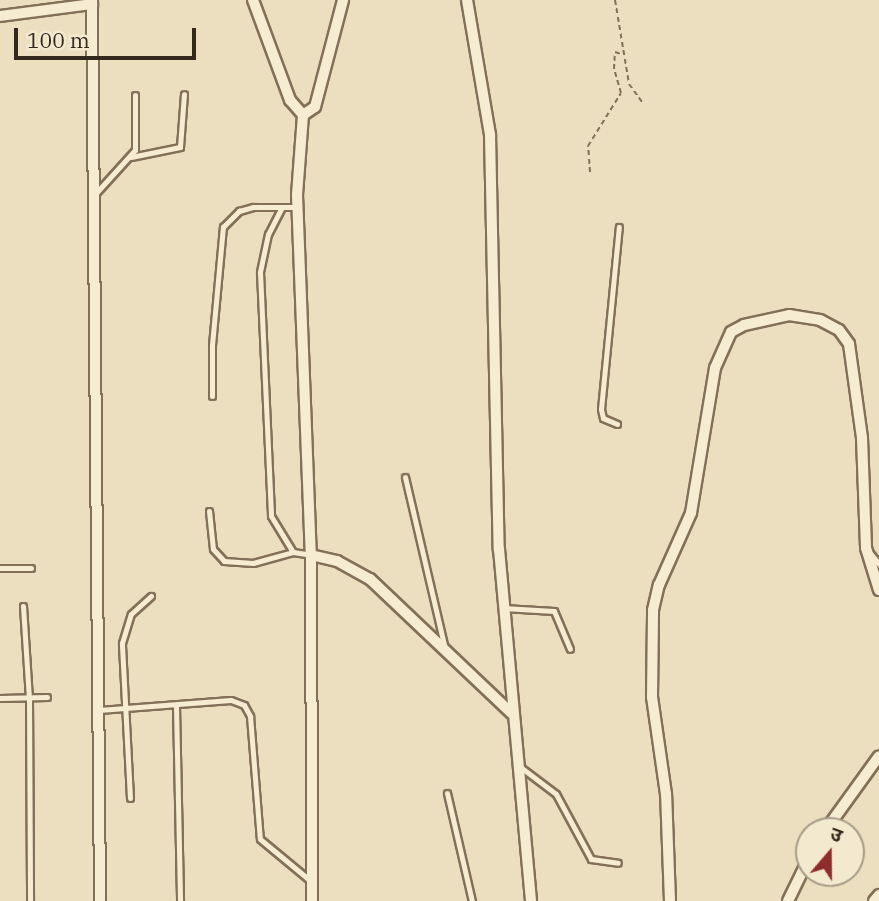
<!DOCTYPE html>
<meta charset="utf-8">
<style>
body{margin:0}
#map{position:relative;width:879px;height:901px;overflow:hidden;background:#ebdfbf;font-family:"IBM Plex Serif","Noto Sans Devanagari",serif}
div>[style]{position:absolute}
.path>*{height:2px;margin-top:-1px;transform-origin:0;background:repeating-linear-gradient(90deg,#837059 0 5px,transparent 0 8.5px)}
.roads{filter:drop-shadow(2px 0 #837059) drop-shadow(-2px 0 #837059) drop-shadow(0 2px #837059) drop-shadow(0 -2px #837059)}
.lane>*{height:5px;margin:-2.5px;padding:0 2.5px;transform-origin:2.5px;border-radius:2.5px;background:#f6ecd2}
.street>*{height:10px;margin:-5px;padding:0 5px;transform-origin:5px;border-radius:5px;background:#f6ecd2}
span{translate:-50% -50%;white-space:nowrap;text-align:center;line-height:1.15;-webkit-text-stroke:5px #f3e9ce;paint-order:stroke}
.north{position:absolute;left:795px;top:817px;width:70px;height:70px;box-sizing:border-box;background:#f3e9ce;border:2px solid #a69c87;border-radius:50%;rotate:20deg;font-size:19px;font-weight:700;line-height:28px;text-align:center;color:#33281c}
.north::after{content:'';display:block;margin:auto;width:24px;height:32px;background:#8e2d2c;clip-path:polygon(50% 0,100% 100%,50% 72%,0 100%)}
.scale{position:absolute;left:14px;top:28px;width:182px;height:32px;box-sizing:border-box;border:4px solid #33281c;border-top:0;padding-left:9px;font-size:21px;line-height:24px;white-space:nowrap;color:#33281c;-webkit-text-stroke:5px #f3e9ce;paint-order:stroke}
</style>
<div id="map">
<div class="path">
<div style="left:615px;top:0;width:85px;rotate:80.5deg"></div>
<div style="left:629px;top:84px;width:24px;rotate:54deg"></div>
<div style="left:590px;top:172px;width:26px;rotate:-94deg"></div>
<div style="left:588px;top:146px;width:62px;rotate:-58.1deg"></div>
<div style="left:621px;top:93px;width:25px;rotate:-106deg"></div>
<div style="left:614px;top:69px;width:17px;rotate:-87deg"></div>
<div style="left:615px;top:52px;width:6px;rotate:18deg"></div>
</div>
<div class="roads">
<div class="lane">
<div style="left:131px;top:157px;width:50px;rotate:-11.5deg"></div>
<div style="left:180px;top:147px;width:53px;rotate:-85.7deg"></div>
<div style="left:96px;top:193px;width:58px;rotate:-47.8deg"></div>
<div style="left:135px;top:150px;width:55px;rotate:-90deg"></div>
<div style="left:282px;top:207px;width:30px;rotate:117deg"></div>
<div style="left:268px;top:234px;width:39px;rotate:102deg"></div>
<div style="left:260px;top:272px;width:244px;rotate:87.4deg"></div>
<div style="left:271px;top:516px;width:42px;rotate:58.6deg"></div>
<div style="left:212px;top:396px;width:51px;rotate:-90deg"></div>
<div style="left:212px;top:345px;width:119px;rotate:-84.7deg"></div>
<div style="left:223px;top:227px;width:23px;rotate:-45deg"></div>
<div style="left:239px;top:211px;width:15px;rotate:-16deg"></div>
<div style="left:253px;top:207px;width:44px"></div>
<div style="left:617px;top:424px;width:15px;rotate:-157deg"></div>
<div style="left:603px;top:418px;width:9px;rotate:-103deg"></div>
<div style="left:601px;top:409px;width:183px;rotate:-84.4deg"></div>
<div style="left:405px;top:477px;width:172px;rotate:76.9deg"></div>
<div style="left:209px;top:511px;width:38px;rotate:84deg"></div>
<div style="left:213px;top:549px;width:16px;rotate:47deg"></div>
<div style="left:224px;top:561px;width:29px;rotate:4deg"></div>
<div style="left:253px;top:563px;width:41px;rotate:-15.4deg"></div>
<div style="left:293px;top:552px;width:18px;rotate:9deg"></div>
<div style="left:870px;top:553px;width:14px;rotate:51deg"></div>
<div style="left:0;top:568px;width:31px"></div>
<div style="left:23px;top:606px;width:92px;rotate:86.3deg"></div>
<div style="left:29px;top:698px;width:203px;rotate:89.7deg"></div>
<div style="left:503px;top:608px;width:51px;rotate:3.4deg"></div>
<div style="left:554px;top:611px;width:41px;rotate:67.2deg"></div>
<div style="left:0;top:698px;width:47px;rotate:-1.2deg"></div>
<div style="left:176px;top:706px;width:195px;rotate:88.8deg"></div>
<div style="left:99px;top:710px;width:132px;rotate:-4.3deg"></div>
<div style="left:231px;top:700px;width:14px;rotate:21deg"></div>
<div style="left:244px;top:705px;width:13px;rotate:61deg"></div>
<div style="left:250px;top:716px;width:123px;rotate:85.4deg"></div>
<div style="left:260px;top:839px;width:67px;rotate:39.6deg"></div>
<div style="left:519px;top:766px;width:46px;rotate:37.1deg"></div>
<div style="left:556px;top:794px;width:74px;rotate:61.7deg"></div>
<div style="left:591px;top:859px;width:27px;rotate:8deg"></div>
<div style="left:447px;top:793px;width:111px;rotate:77deg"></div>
<div style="left:130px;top:798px;width:155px;rotate:-93deg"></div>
<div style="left:122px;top:643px;width:30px;rotate:-73deg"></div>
<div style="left:131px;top:614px;width:27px;rotate:-42deg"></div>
</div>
<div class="street">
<div style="left:92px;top:0;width:901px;rotate:89.49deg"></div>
<div style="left:253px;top:0;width:107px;rotate:69.7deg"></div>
<div style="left:290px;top:100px;width:20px;rotate:49deg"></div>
<div style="left:467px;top:0;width:137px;rotate:80.3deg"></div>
<div style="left:490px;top:135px;width:414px;rotate:88.8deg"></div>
<div style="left:499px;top:549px;width:353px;rotate:84.8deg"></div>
<div style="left:0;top:16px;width:93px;rotate:-7.4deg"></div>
<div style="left:303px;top:115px;width:80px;rotate:94.3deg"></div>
<div style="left:297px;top:195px;width:360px;rotate:87.8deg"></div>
<div style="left:311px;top:555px;width:27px;rotate:13deg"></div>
<div style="left:337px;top:561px;width:38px;rotate:29deg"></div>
<div style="left:370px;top:579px;width:195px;rotate:43.5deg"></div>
<div style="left:303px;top:115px;width:14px;rotate:-34deg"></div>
<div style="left:315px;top:107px;width:111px;rotate:-75.3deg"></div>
<div style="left:311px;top:555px;width:346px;rotate:89.8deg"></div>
<div style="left:825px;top:831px;width:92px;rotate:-54.2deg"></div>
<div style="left:670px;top:901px;width:107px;rotate:-92.1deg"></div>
<div style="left:666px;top:794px;width:98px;rotate:-98.2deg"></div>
<div style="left:652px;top:697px;width:87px;rotate:-89.3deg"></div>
<div style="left:653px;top:610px;width:26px;rotate:-77deg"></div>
<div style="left:659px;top:585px;width:79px;rotate:-66deg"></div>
<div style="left:691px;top:513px;width:147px;rotate:-80.6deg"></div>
<div style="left:715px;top:368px;width:39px;rotate:-66deg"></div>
<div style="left:731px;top:332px;width:15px;rotate:-28deg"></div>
<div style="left:744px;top:325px;width:46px;rotate:-12.5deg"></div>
<div style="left:789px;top:315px;width:31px;rotate:9deg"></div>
<div style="left:820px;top:320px;width:21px;rotate:28deg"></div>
<div style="left:839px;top:330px;width:17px;rotate:54deg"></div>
<div style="left:849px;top:344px;width:95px;rotate:82.1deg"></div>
<div style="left:862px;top:438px;width:110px;rotate:87.9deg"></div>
<div style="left:866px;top:548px;width:44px;rotate:72.8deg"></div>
<div style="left:788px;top:901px;width:48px;rotate:-64deg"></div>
<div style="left:874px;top:901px;width:8px;rotate:-50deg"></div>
</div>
</div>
<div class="north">उ</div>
<div class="scale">100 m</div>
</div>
